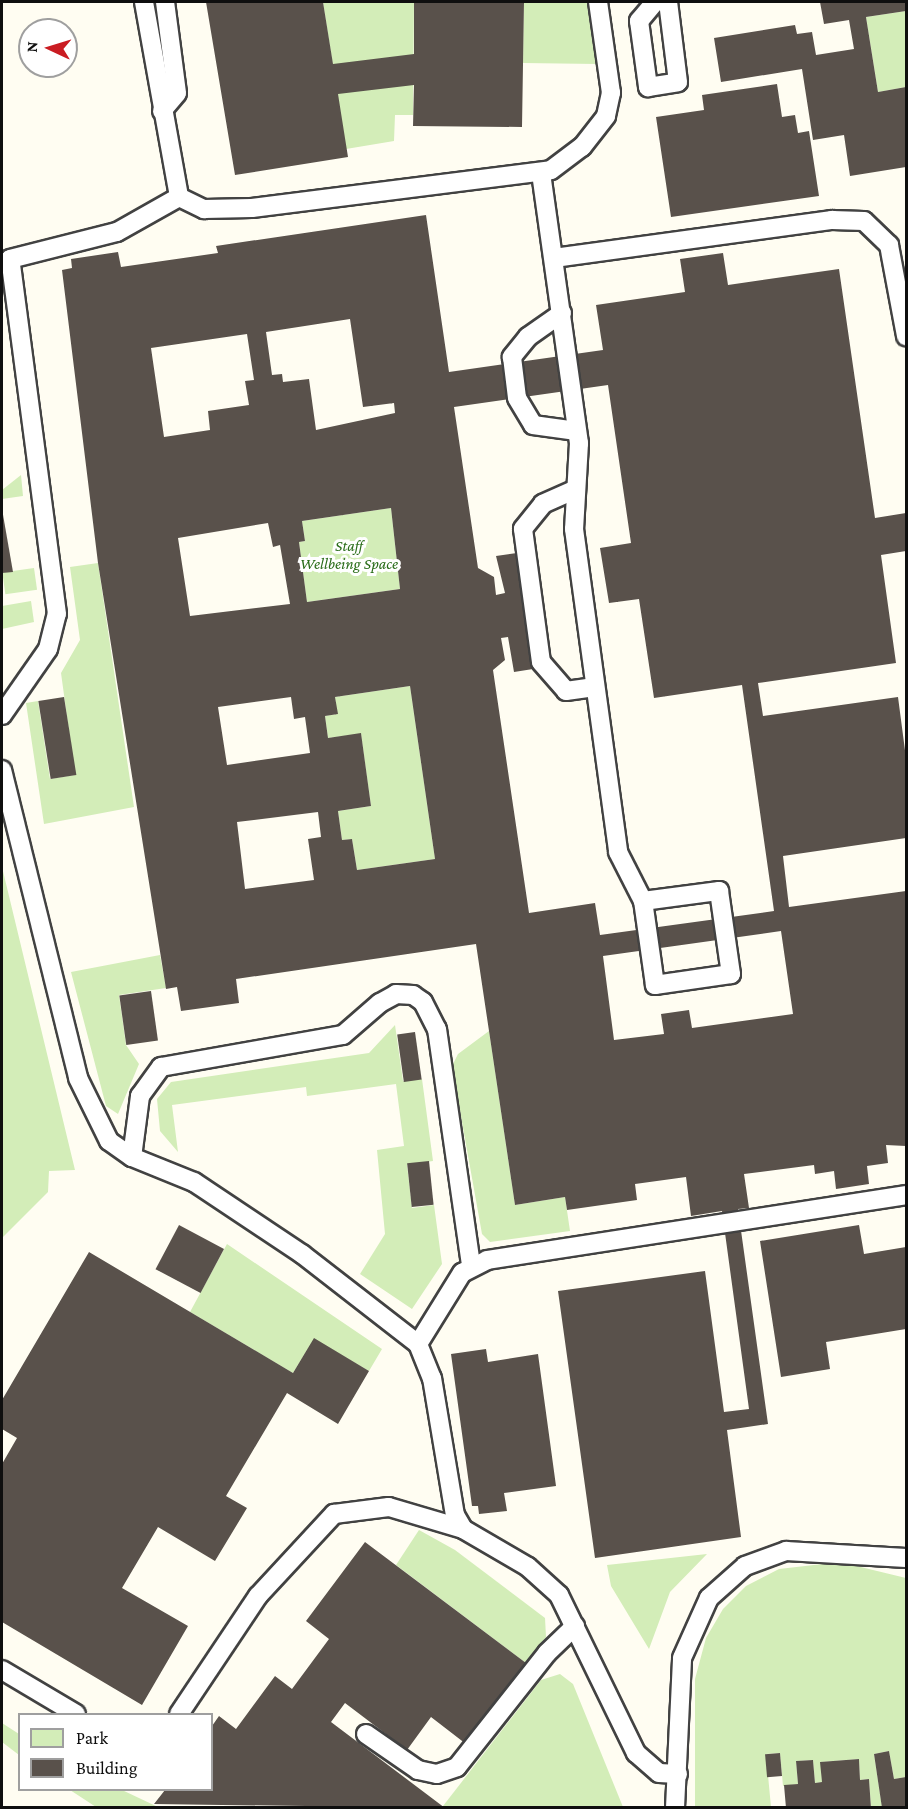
<!DOCTYPE html>
<style>
body{margin:0}
#map{position:relative;width:908px;height:1809px;overflow:hidden;background:#fffdf2;font-family:"Crimson Pro",serif}
div>[style]{position:absolute}
.green>*{inset:0;background:#d3edb8;transform-origin:0 0}
.building>*{inset:0;background:#59514b;transform-origin:0 0}
.roads{filter:drop-shadow(2px 0 #424242) drop-shadow(-2px 0 #424242) drop-shadow(0 2px #424242) drop-shadow(0 -2px #424242)}
.lane>*{height:18px;margin:-9px;padding:0 9px;transform-origin:9px;border-radius:9px;background:#fff}
span{translate:-50% -50%;white-space:nowrap;text-align:center;line-height:1.15;-webkit-text-stroke:6px #fff;paint-order:stroke}
.park-label{font-size:16px;color:#2a6d1a;font-style:italic}
.frame{position:absolute;inset:0;border:3px solid #0f0f0f;pointer-events:none}
.legend{position:absolute;left:18px;top:1713px;width:195px;height:78px;box-sizing:border-box;background:#fff;border:2px solid #9f9f9f;margin:0;padding:8px 10px;list-style:none;font-size:18px;color:#0f0f0f}
.legend li{display:flex;align-items:center;gap:12px;height:30px}
.legend b{width:30px;border:2px solid #9f9f9f}
.north{position:absolute;left:18px;top:18px;width:60px;height:60px;box-sizing:border-box;background:#fff;border:2px solid #9f9f9f;border-radius:50%;rotate:274deg;font-size:16px;font-weight:700;line-height:24px;text-align:center;color:#0f0f0f}
.north::after{content:'';display:block;margin:auto;width:21px;height:27px;background:#ca1c22;clip-path:polygon(50% 0,100% 100%,50% 72%,0 100%)}
</style>
<div id="map">
<div class="green">
<div style="clip-path:polygon(323px 2px,414px 2px,413px 115px,395px 115px,394px 141px,346px 149px)"></div>
<div style="clip-path:polygon(524px 2px,588px 2px,597px 64px,523px 63px)"></div>
<div style="clip-path:polygon(906px 11px,906px 87px,878px 92px,866px 17px)"></div>
<div style="clip-path:polygon(21px 475px,23px 496px,2px 499px,2px 490px)"></div>
<div style="clip-path:polygon(391px 508px,400px 589px,307px 602px,299px 542px,305px 541px,302px 521px)"></div>
<div style="clip-path:polygon(98px 563px,134px 807px,44px 824px,26px 703px,38px 701px,50px 779px,75px 775px,61px 673px,80px 640px,70px 567px)"></div>
<div style="left:34px;top:568px;width:22px;height:32px;rotate:82deg"></div>
<div style="clip-path:polygon(31px 601px,34px 622px,2px 629px,2px 606px)"></div>
<div style="clip-path:polygon(410px 686px,435px 859px,357px 870px,352px 839px,342px 840px,338px 811px,371px 806px,361px 734px,328px 738px,325px 716px,337px 714px,335px 697px)"></div>
<div style="clip-path:polygon(2px 867px,75px 1170px,49px 1171px,48px 1192px,2px 1238px)"></div>
<div style="clip-path:polygon(160px 955px,166px 988px,119px 995px,126px 1045px,139px 1064px,118px 1114px,106px 1106px,71px 972px)"></div>
<div style="clip-path:polygon(395px 1025px,403px 1081px,422px 1079px,433px 1161px,407px 1165px,412px 1208px,434px 1205px,442px 1264px,412px 1309px,360px 1274px,385px 1234px,377px 1150px,404px 1146px,396px 1084px,307px 1096px,306px 1087px,172px 1105px,178px 1152px,160px 1131px,157px 1099px,171px 1082px,369px 1053px)"></div>
<div style="clip-path:polygon(489px 1031px,515px 1205px,565px 1197px,570px 1231px,490px 1242px,482px 1234px,452px 1066px,458px 1054px)"></div>
<div style="clip-path:polygon(227px 1244px,382px 1349px,369px 1371px,314px 1339px,293px 1373px,190px 1312px)"></div>
<div style="clip-path:polygon(419px 1530px,455px 1550px,545px 1618px,546px 1637px,526px 1663px,396px 1565px)"></div>
<div style="clip-path:polygon(707px 1554px,670px 1592px,649px 1649px,611px 1586px,607px 1565px)"></div>
<div style="clip-path:polygon(840px 1562px,906px 1578px,906px 1777px,894px 1779px,889px 1751px,874px 1754px,882px 1807px,871px 1807px,869px 1779px,860px 1780px,859px 1759px,821px 1762px,822px 1782px,815px 1783px,813px 1760px,796px 1761px,798px 1784px,783px 1786px,780px 1753px,766px 1754px,771px 1807px,695px 1808px,695px 1679px,706px 1638px,723px 1609px,746px 1586px,779px 1569px)"></div>
<div style="clip-path:polygon(560px 1674px,573px 1684px,623px 1807px,443px 1806px,541px 1680px)"></div>
<div style="clip-path:polygon(2px 1723px,19px 1734px,19px 1755px,2px 1742px)"></div>
<div style="clip-path:polygon(70px 1790px,122px 1790px,158px 1807px,96px 1807px)"></div>
</div>
<div class="building">
<div style="clip-path:polygon(206px 2px,323px 2px,333px 64px,414px 54px,414px 2px,524px 2px,522px 127px,413px 126px,414px 85px,338px 94px,348px 157px,235px 175px)"></div>
<div style="clip-path:polygon(820px 2px,906px 2px,906px 11px,866px 17px,878px 92px,906px 87px,906px 167px,850px 176px,844px 135px,813px 140px,802px 69px,721px 82px,714px 38px,795px 25px,797px 34px,812px 32px,816px 55px,854px 49px,849px 20px,824px 24px)"></div>
<div style="clip-path:polygon(777px 84px,782px 117px,795px 115px,798px 133px,809px 131px,819px 196px,671px 217px,656px 117px,704px 110px,702px 95px)"></div>
<div style="clip-path:polygon(evenodd,426px 215px,449px 372px,603px 350px,596px 305px,685px 292px,680px 259px,723px 253px,728px 285px,839px 269px,875px 518px,906px 513px,906px 551px,881px 555px,896px 663px,758px 683px,763px 716px,898px 697px,906px 758px,906px 838px,783px 856px,789px 907px,906px 891px,906px 1146px,886px 1145px,888px 1163px,867px 1166px,869px 1184px,836px 1189px,834px 1171px,815px 1174px,814px 1165px,744px 1174px,749px 1208px,738px 1209px,768px 1424px,727px 1430px,741px 1537px,595px 1558px,558px 1291px,705px 1271px,724px 1412px,749px 1409px,722px 1211px,691px 1216px,686px 1177px,635px 1184px,637px 1200px,567px 1210px,565px 1197px,515px 1205px,476px 944px,236px 979px,239px 1003px,181px 1011px,177px 987px,166px 989px,98px 563px,62px 270px,72px 268px,71px 259px,118px 252px,121px 267px,218px 253px,216px 246px,426px 215px,350px 319px,363px 407px,394px 403px,395px 413px,316px 430px,309px 379px,283px 382px,282px 374px,272px 375px,266px 332px,350px 319px,426px 215px,247px 334px,254px 380px,245px 381px,249px 405px,208px 411px,210px 430px,164px 437px,151px 348px,247px 334px,426px 215px,608px 385px,631px 543px,600px 548px,609px 603px,639px 599px,654px 698px,742px 685px,774px 911px,600px 935px,595px 903px,529px 913px,493px 670px,505px 660px,501px 638px,508px 637px,514px 672px,552px 666px,531px 551px,496px 556px,505px 593px,496px 595px,494px 577px,478px 568px,454px 407px,608px 385px,426px 215px,391px 508px,400px 589px,307px 602px,299px 542px,305px 541px,302px 521px,391px 508px,426px 215px,268px 523px,273px 547px,280px 545px,290px 604px,190px 616px,178px 538px,268px 523px,426px 215px,410px 686px,435px 859px,357px 870px,352px 839px,342px 840px,338px 811px,371px 806px,361px 733px,328px 738px,325px 716px,338px 714px,335px 697px,410px 686px,426px 215px,291px 697px,294px 719px,305px 717px,310px 753px,227px 765px,218px 707px,291px 697px,426px 215px,318px 812px,321px 837px,308px 839px,314px 880px,245px 889px,237px 822px,318px 812px,426px 215px,781px 931px,793px 1014px,692px 1028px,689px 1010px,661px 1014px,664px 1034px,614px 1040px,603px 956px,781px 931px)"></div>
<div style="clip-path:polygon(2px 509px,13px 572px,2px 573px)"></div>
<div style="left:64px;top:697px;width:79px;height:26px;rotate:81deg"></div>
<div style="left:151px;top:991px;width:50px;height:32px;rotate:82deg"></div>
<div style="left:415px;top:1032px;width:48px;height:18px;rotate:82deg"></div>
<div style="left:429px;top:1161px;width:44px;height:22px;rotate:84deg"></div>
<div style="left:179px;top:1225px;width:51px;height:50px;rotate:28deg"></div>
<div style="clip-path:polygon(859px 1225px,864px 1254px,906px 1247px,906px 1329px,826px 1342px,830px 1369px,781px 1377px,760px 1241px)"></div>
<div style="clip-path:polygon(89px 1252px,293px 1373px,314px 1338px,369px 1371px,338px 1424px,287px 1393px,226px 1496px,247px 1508px,215px 1561px,158px 1527px,122px 1588px,188px 1626px,142px 1705px,2px 1622px,2px 1464px,17px 1438px,2px 1429px,2px 1400px)"></div>
<div style="clip-path:polygon(486px 1349px,488px 1362px,538px 1354px,556px 1486px,504px 1493px,507px 1511px,479px 1514px,478px 1506px,472px 1506px,451px 1354px)"></div>
<div style="clip-path:polygon(365px 1542px,526px 1663px,466px 1744px,431px 1717px,407px 1750px,345px 1703px,331px 1722px,445px 1808px,154px 1804px,165px 1790px,212px 1790px,212px 1726px,219px 1716px,236px 1729px,275px 1676px,292px 1689px,329px 1639px,306px 1621px)"></div>
<div style="clip-path:polygon(889px 1751px,894px 1779px,906px 1777px,906px 1808px,882px 1808px,874px 1754px)"></div>
<div style="left:780px;top:1753px;width:23px;height:15px;rotate:85deg"></div>
<div style="clip-path:polygon(859px 1759px,860px 1780px,869px 1779px,871px 1808px,786px 1808px,784px 1785px,798px 1784px,796px 1761px,813px 1760px,815px 1783px,822px 1782px,820px 1762px)"></div>
</div>
<div class="roads">
<div class="lane">
<div style="left:144px;top:2px;width:198px;rotate:79.8deg"></div>
<div style="left:655px;top:2px;width:25px;rotate:130deg"></div>
<div style="left:639px;top:21px;width:67px;rotate:82.2deg"></div>
<div style="left:648px;top:87px;width:30px;rotate:-9deg"></div>
<div style="left:678px;top:82px;width:81px;rotate:-97.1deg"></div>
<div style="left:162px;top:111px;width:23px;rotate:-50deg"></div>
<div style="left:177px;top:93px;width:92px;rotate:-97.5deg"></div>
<div style="left:541px;top:173px;width:273px;rotate:82deg"></div>
<div style="left:579px;top:443px;width:86px;rotate:93.3deg"></div>
<div style="left:574px;top:529px;width:326px;rotate:82.2deg"></div>
<div style="left:618px;top:852px;width:55px;rotate:63deg"></div>
<div style="left:179px;top:197px;width:28px;rotate:26deg"></div>
<div style="left:204px;top:209px;width:48px;rotate:-1.2deg"></div>
<div style="left:252px;top:208px;width:301px;rotate:-7.2deg"></div>
<div style="left:551px;top:170px;width:39px;rotate:-37deg"></div>
<div style="left:582px;top:147px;width:39px;rotate:-52deg"></div>
<div style="left:606px;top:116px;width:24px;rotate:-78deg"></div>
<div style="left:611px;top:93px;width:92px;rotate:-98.1deg"></div>
<div style="left:554px;top:258px;width:281px;rotate:-7.8deg"></div>
<div style="left:832px;top:220px;width:32px;rotate:2deg"></div>
<div style="left:864px;top:221px;width:35px;rotate:44deg"></div>
<div style="left:889px;top:245px;width:93px;rotate:79.4deg"></div>
<div style="left:562px;top:313px;width:42px;rotate:144.8deg"></div>
<div style="left:528px;top:337px;width:26px;rotate:129deg"></div>
<div style="left:512px;top:357px;width:41px;rotate:83deg"></div>
<div style="left:517px;top:398px;width:31px;rotate:59deg"></div>
<div style="left:533px;top:425px;width:44px;rotate:7.8deg"></div>
<div style="left:574px;top:490px;width:34px;rotate:156deg"></div>
<div style="left:543px;top:504px;width:32px;rotate:129deg"></div>
<div style="left:523px;top:529px;width:134px;rotate:82.3deg"></div>
<div style="left:541px;top:662px;width:38px;rotate:49deg"></div>
<div style="left:566px;top:691px;width:29px;rotate:-8deg"></div>
<div style="left:2px;top:715px;width:80px;rotate:-55.1deg"></div>
<div style="left:48px;top:649px;width:36px;rotate:-76deg"></div>
<div style="left:57px;top:614px;width:358px;rotate:-97.5deg"></div>
<div style="left:10px;top:259px;width:110px;rotate:-14.2deg"></div>
<div style="left:117px;top:232px;width:71px;rotate:-29.4deg"></div>
<div style="left:2px;top:770px;width:317px;rotate:76.1deg"></div>
<div style="left:78px;top:1078px;width:70px;rotate:63.8deg"></div>
<div style="left:109px;top:1141px;width:28px;rotate:35deg"></div>
<div style="left:132px;top:1157px;width:67px;rotate:22deg"></div>
<div style="left:194px;top:1182px;width:130px;rotate:33.7deg"></div>
<div style="left:302px;top:1254px;width:147px;rotate:37.8deg"></div>
<div style="left:418px;top:1344px;width:37px;rotate:68deg"></div>
<div style="left:432px;top:1378px;width:139px;rotate:80.5deg"></div>
<div style="left:455px;top:1515px;width:16px;rotate:60deg"></div>
<div style="left:463px;top:1529px;width:75px;rotate:30.3deg"></div>
<div style="left:528px;top:1567px;width:42px;rotate:42.1deg"></div>
<div style="left:559px;top:1595px;width:176px;rotate:64deg"></div>
<div style="left:636px;top:1753px;width:30px;rotate:41deg"></div>
<div style="left:659px;top:1773px;width:19px;rotate:3deg"></div>
<div style="left:719px;top:891px;width:84px;rotate:81.8deg"></div>
<div style="left:731px;top:974px;width:77px;rotate:171.8deg"></div>
<div style="left:655px;top:985px;width:85px;rotate:-98.1deg"></div>
<div style="left:643px;top:901px;width:77px;rotate:-7.5deg"></div>
<div style="left:132px;top:1157px;width:62px;rotate:-82.5deg"></div>
<div style="left:140px;top:1096px;width:36px;rotate:-54deg"></div>
<div style="left:161px;top:1067px;width:185px;rotate:-10deg"></div>
<div style="left:343px;top:1035px;width:49px;rotate:-40.9deg"></div>
<div style="left:380px;top:1003px;width:18px;rotate:-29deg"></div>
<div style="left:396px;top:994px;width:17px;rotate:3deg"></div>
<div style="left:413px;top:995px;width:12px;rotate:35deg"></div>
<div style="left:423px;top:1002px;width:30px;rotate:63deg"></div>
<div style="left:437px;top:1029px;width:238px;rotate:81.8deg"></div>
<div style="left:418px;top:1344px;width:84px;rotate:-58.2deg"></div>
<div style="left:462px;top:1273px;width:28px;rotate:-27deg"></div>
<div style="left:487px;top:1260px;width:424px;rotate:-8.8deg"></div>
<div style="left:2px;top:1670px;width:86px;rotate:30.7deg"></div>
<div style="left:179px;top:1714px;width:142px;rotate:-56.2deg"></div>
<div style="left:258px;top:1596px;width:112px;rotate:-47.2deg"></div>
<div style="left:334px;top:1514px;width:55px;rotate:-7.3deg"></div>
<div style="left:389px;top:1507px;width:77px;rotate:16.6deg"></div>
<div style="left:366px;top:1734px;width:63px;rotate:34.7deg"></div>
<div style="left:418px;top:1770px;width:19px;rotate:12deg"></div>
<div style="left:437px;top:1774px;width:21px;rotate:-19deg"></div>
<div style="left:457px;top:1767px;width:145px;rotate:-51.7deg"></div>
<div style="left:547px;top:1653px;width:39px;rotate:-44deg"></div>
<div style="left:675px;top:1808px;width:150px;rotate:-87.3deg"></div>
<div style="left:682px;top:1658px;width:66px;rotate:-65.8deg"></div>
<div style="left:709px;top:1598px;width:48px;rotate:-41.6deg"></div>
<div style="left:745px;top:1566px;width:44px;rotate:-20.1deg"></div>
<div style="left:786px;top:1551px;width:120px;rotate:3.3deg"></div>
</div>
</div>
<div class="park-label">
<span style="left:349px;top:555px">Staff<br>Wellbeing Space</span>
</div>
<div class="frame"></div>
<ul class="legend">
<li><b style="height:16px;background:#d3edb8"></b>Park</li>
<li><b style="height:16px;background:#59514b"></b>Building</li>
</ul>
<div class="north">N</div>
</div>
